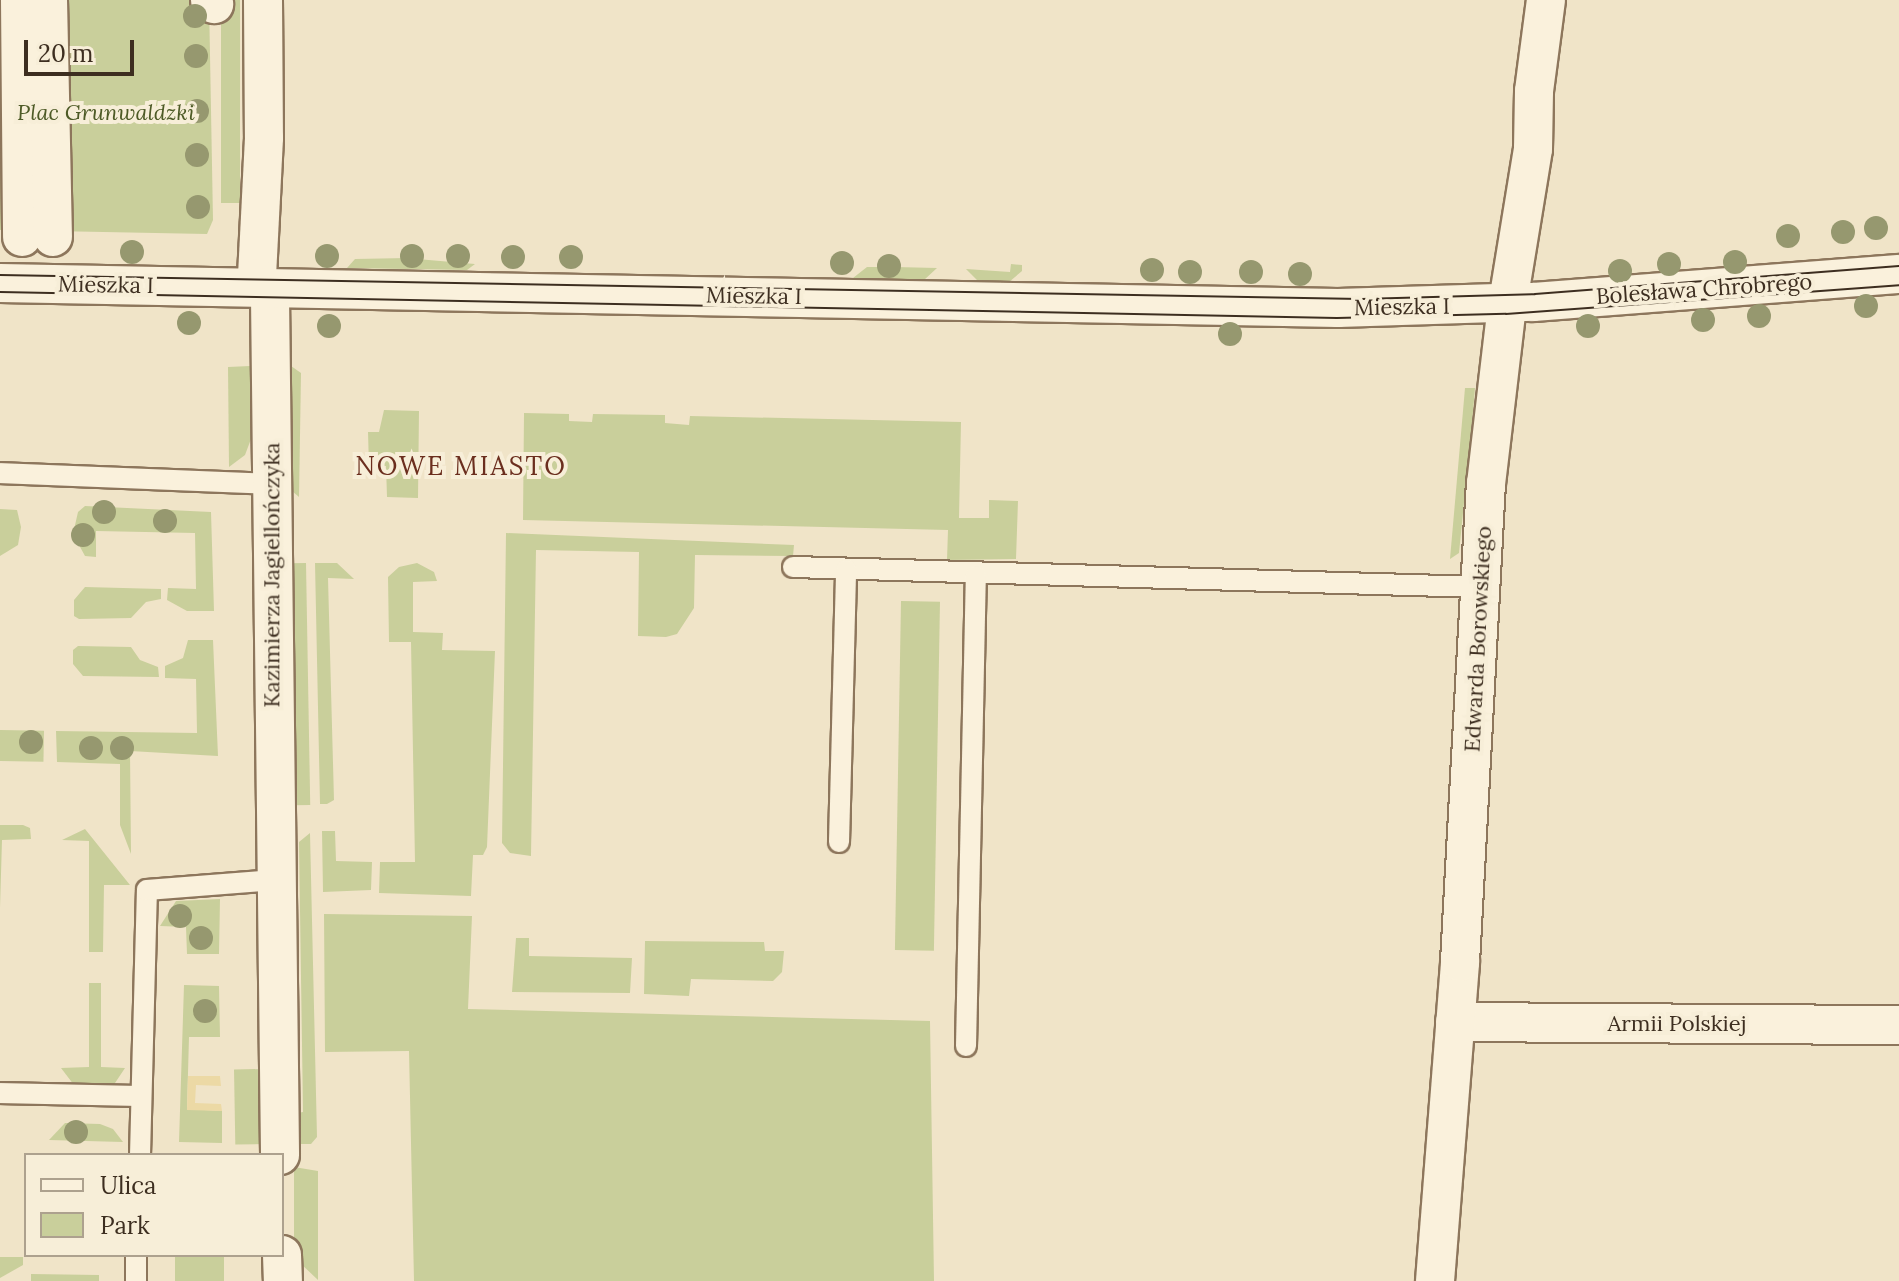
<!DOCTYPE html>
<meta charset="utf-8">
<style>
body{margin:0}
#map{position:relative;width:1899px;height:1281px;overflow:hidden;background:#f0e4c8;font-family:Lora,serif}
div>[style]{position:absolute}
.green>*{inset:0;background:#c9cf9b;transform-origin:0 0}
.sand>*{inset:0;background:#ecd9a5}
.roads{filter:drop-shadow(2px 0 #8d765c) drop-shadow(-2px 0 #8d765c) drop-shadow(0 2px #8d765c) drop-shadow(0 -2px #8d765c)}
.lane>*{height:20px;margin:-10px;padding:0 10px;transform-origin:10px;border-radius:10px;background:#faf1dc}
.street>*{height:38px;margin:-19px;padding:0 19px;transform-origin:19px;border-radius:19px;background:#faf1dc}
.tram>*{height:2px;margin:-1px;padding:0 1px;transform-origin:1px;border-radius:1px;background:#3d2e20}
.trees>*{width:24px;height:24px;margin:-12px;border-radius:50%;background:#96986f}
span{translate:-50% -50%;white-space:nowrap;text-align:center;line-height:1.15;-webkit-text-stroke:8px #f7eed8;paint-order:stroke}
.park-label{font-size:22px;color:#4d5a26;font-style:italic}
.street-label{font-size:22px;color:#3d2e20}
.quarter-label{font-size:26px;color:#6b2e1e;letter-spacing:2px}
.legend{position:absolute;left:24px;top:1153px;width:260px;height:104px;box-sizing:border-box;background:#f7eed8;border:2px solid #ada18e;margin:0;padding:10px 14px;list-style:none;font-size:24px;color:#3d2e20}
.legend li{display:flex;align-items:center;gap:16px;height:40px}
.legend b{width:40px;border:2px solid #ada18e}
.scale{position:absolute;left:24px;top:40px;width:110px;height:36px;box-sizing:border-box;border:4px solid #3d2e20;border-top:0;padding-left:10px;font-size:24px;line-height:28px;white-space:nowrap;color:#3d2e20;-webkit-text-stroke:6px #f7eed8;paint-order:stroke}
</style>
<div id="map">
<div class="green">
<div style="clip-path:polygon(0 0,209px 0,213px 220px,207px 234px,0 230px)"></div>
<div style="left:221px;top:0;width:19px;height:203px"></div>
<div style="clip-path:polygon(409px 251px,416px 252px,417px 259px,475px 264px,467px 270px,347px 268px,355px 259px,407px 258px)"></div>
<div style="clip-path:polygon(883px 261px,894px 262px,895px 267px,937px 268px,924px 280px,853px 278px,867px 267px,882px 267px)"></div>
<div style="clip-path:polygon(1011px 264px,1022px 265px,1022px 271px,1009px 282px,978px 281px,966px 269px,1010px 272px)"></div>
<div style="clip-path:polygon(250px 366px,251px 439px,245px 455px,229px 467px,228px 367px)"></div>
<div style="clip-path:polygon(291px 366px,301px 373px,299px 497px,292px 491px)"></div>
<div style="clip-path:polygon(1465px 388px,1475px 388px,1473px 412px,1459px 553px,1450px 559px)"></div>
<div style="clip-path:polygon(384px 410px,419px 411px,418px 498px,387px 497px,386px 466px,369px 467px,368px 432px,379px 432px)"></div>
<div style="clip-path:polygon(524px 413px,569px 414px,569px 421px,592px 422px,593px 414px,665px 415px,665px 423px,689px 425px,690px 416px,961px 422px,959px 518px,989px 518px,989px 500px,1018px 501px,1016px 559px,947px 560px,948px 530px,523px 520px)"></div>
<div style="clip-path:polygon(85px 506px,211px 512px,214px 611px,187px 611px,167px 600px,168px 588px,196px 589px,195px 533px,96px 531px,96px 557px,85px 556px,73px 534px,78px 512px)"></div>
<div style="clip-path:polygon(0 509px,17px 510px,21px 527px,18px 545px,0 556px)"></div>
<div style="clip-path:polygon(506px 533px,794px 545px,793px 556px,695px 555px,694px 608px,677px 634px,666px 637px,638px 636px,639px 552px,536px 550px,531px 856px,510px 853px,502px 843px)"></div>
<div style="left:306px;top:563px;width:242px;height:17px;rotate:89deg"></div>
<div style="clip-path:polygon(315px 563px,337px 563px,354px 579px,328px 578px,334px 800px,327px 804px,320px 804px)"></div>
<div style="clip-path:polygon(417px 563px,434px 572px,437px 581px,413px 582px,413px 632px,443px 633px,442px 650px,495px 651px,487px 847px,483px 855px,473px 855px,471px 896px,379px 893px,380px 862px,415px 862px,411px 642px,389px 642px,388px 577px,399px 567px)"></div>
<div style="clip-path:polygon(85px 587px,161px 589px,161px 599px,146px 602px,131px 618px,79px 619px,74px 616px,74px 600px)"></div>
<div style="left:901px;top:601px;width:39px;height:349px;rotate:1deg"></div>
<div style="clip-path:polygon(188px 640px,213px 640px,218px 756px,130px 751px,131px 854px,120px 825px,120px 764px,57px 762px,56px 731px,197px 733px,196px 679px,165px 678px,165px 666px,183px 658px)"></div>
<div style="clip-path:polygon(78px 646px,131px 647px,140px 660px,158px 667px,159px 677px,83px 676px,73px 664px,73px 650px)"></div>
<div style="left:0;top:730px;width:44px;height:31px;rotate:1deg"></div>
<div style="clip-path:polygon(23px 825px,30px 828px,31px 839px,2px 840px,0 908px,0 825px)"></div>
<div style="clip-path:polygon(85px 829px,130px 885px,104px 885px,103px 952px,89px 952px,89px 841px,62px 840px)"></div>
<div style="clip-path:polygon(322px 831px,335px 831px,336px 861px,372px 862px,371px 890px,323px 892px)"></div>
<div style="clip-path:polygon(310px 833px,317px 1137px,311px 1144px,292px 1144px,291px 1114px,303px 1112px,299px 842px)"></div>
<div style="clip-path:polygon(220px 899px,219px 954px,187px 954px,186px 927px,160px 926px,176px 901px)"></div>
<div style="clip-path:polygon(324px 914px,472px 916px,468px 1009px,930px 1021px,934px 1281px,414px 1281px,409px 1051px,325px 1052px)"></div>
<div style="clip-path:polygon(516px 938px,529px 938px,529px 956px,632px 958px,630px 993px,512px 992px)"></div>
<div style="clip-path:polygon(645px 941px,764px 942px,765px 951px,784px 951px,782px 972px,773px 981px,691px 979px,689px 996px,644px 994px)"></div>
<div style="clip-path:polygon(89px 983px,101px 983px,101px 1067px,125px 1068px,113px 1086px,74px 1085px,61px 1068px,89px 1067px)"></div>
<div style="clip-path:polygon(184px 985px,219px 986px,220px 1037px,189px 1037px,187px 1109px,222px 1111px,222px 1143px,179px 1142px)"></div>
<div style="left:263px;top:1069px;width:75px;height:29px;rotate:89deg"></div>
<div style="clip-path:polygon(65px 1123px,100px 1124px,113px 1129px,123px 1142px,49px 1140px)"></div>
<div style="clip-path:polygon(294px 1167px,318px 1171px,318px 1280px,299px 1262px,294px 1249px)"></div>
<div style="left:175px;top:1255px;width:49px;height:26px"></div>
<div style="clip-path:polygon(0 1257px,23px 1257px,23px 1265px,0 1278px)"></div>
<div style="clip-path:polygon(31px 1274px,99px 1275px,99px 1281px,31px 1281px)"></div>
</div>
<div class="sand">
<div style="clip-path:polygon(188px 1076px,220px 1076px,221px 1086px,196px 1085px,195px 1103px,221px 1104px,222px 1111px,187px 1110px)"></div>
</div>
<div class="roads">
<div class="lane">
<div style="left:0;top:473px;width:270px;rotate:2.3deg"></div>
<div style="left:793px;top:567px;width:688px;rotate:1.67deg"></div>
<div style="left:839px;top:842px;width:272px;rotate:-88.5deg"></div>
<div style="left:966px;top:1046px;width:470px;rotate:-88.8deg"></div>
<div style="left:0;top:1093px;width:141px;rotate:1.2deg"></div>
<div style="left:140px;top:1155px;width:265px;rotate:-88.5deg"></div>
<div style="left:147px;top:890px;width:128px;rotate:-4.5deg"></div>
<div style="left:136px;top:1281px;width:26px;rotate:-90deg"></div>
</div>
<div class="street">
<div style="left:20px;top:0;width:237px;rotate:89.5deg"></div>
<div style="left:48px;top:0;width:237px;rotate:88.8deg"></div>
<div style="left:210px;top:0;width:6px;rotate:45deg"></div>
<div style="left:263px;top:0;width:138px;rotate:89.6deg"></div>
<div style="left:264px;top:138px;width:140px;rotate:92.9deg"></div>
<div style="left:257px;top:278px;width:23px;rotate:56deg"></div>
<div style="left:270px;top:297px;width:858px;rotate:89.33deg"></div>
<div style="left:0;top:283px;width:1338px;rotate:1.07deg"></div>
<div style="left:1338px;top:308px;width:195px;rotate:-1.8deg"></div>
<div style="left:1533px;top:302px;width:367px;rotate:-4.4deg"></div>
<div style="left:1455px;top:1022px;width:444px;rotate:0.4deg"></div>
<div style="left:282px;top:1255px;width:26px;rotate:88deg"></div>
<div style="left:1435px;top:1281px;width:320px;rotate:-85.5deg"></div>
<div style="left:1460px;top:962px;width:479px;rotate:-86.9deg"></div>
<div style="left:1486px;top:484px;width:171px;rotate:-83.3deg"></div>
<div style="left:1506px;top:314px;width:167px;rotate:-80.7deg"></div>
<div style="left:1533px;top:149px;width:58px;rotate:-89deg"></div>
<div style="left:1534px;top:91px;width:92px;rotate:-82.5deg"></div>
</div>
</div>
<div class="tram">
<div style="left:0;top:275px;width:1361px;rotate:1.01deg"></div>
<div style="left:1361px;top:299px;width:174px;rotate:-1.6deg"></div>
<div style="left:1535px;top:294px;width:365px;rotate:-4.4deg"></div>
<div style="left:0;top:292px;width:1337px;rotate:1.11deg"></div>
<div style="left:1337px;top:318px;width:169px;rotate:-1.4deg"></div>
<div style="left:1506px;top:314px;width:394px;rotate:-4.2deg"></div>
</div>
<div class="trees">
<div style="left:195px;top:16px"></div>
<div style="left:196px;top:56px"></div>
<div style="left:197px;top:111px"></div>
<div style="left:197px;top:155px"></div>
<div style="left:198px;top:207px"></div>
<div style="left:1876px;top:228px"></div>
<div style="left:1843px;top:232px"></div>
<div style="left:1788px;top:236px"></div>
<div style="left:132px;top:252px"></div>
<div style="left:327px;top:256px"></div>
<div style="left:412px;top:256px"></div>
<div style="left:458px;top:256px"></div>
<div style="left:513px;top:257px"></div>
<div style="left:571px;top:257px"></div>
<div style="left:1735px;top:262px"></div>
<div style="left:842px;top:263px"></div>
<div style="left:1669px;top:264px"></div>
<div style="left:889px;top:266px"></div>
<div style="left:1152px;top:270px"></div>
<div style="left:1620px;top:271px"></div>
<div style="left:1190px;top:272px"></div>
<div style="left:1251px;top:272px"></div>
<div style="left:1300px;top:274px"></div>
<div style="left:1866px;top:306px"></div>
<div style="left:1759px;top:316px"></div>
<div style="left:1703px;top:320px"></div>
<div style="left:189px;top:323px"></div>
<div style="left:329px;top:326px"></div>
<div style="left:1588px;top:326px"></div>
<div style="left:1230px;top:334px"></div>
<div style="left:104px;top:512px"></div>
<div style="left:165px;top:521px"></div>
<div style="left:83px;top:535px"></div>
<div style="left:31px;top:742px"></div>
<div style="left:91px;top:748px"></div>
<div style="left:122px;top:748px"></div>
<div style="left:180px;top:916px"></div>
<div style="left:201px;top:938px"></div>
<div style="left:205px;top:1011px"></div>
<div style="left:76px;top:1132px"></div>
</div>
<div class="park-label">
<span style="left:106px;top:113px">Plac Grunwaldzki</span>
</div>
<div class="street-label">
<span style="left:106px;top:285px;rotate:1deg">Mieszka I</span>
<span style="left:1704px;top:289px;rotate:-4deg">Bolesława Chrobrego</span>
<span style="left:754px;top:296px;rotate:1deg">Mieszka I</span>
<span style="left:1402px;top:307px;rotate:-1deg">Mieszka I</span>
<span style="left:272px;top:575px;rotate:-90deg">Kazimierza Jagiellończyka</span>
<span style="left:1478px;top:639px;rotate:-87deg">Edwarda Borowskiego</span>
<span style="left:1677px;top:1024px">Armii Polskiej</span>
</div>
<div class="quarter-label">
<span style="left:461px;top:466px">NOWE MIASTO</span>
</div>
<ul class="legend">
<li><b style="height:10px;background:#faf1dc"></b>Ulica</li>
<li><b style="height:22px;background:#c9cf9b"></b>Park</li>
</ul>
<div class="scale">20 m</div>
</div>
